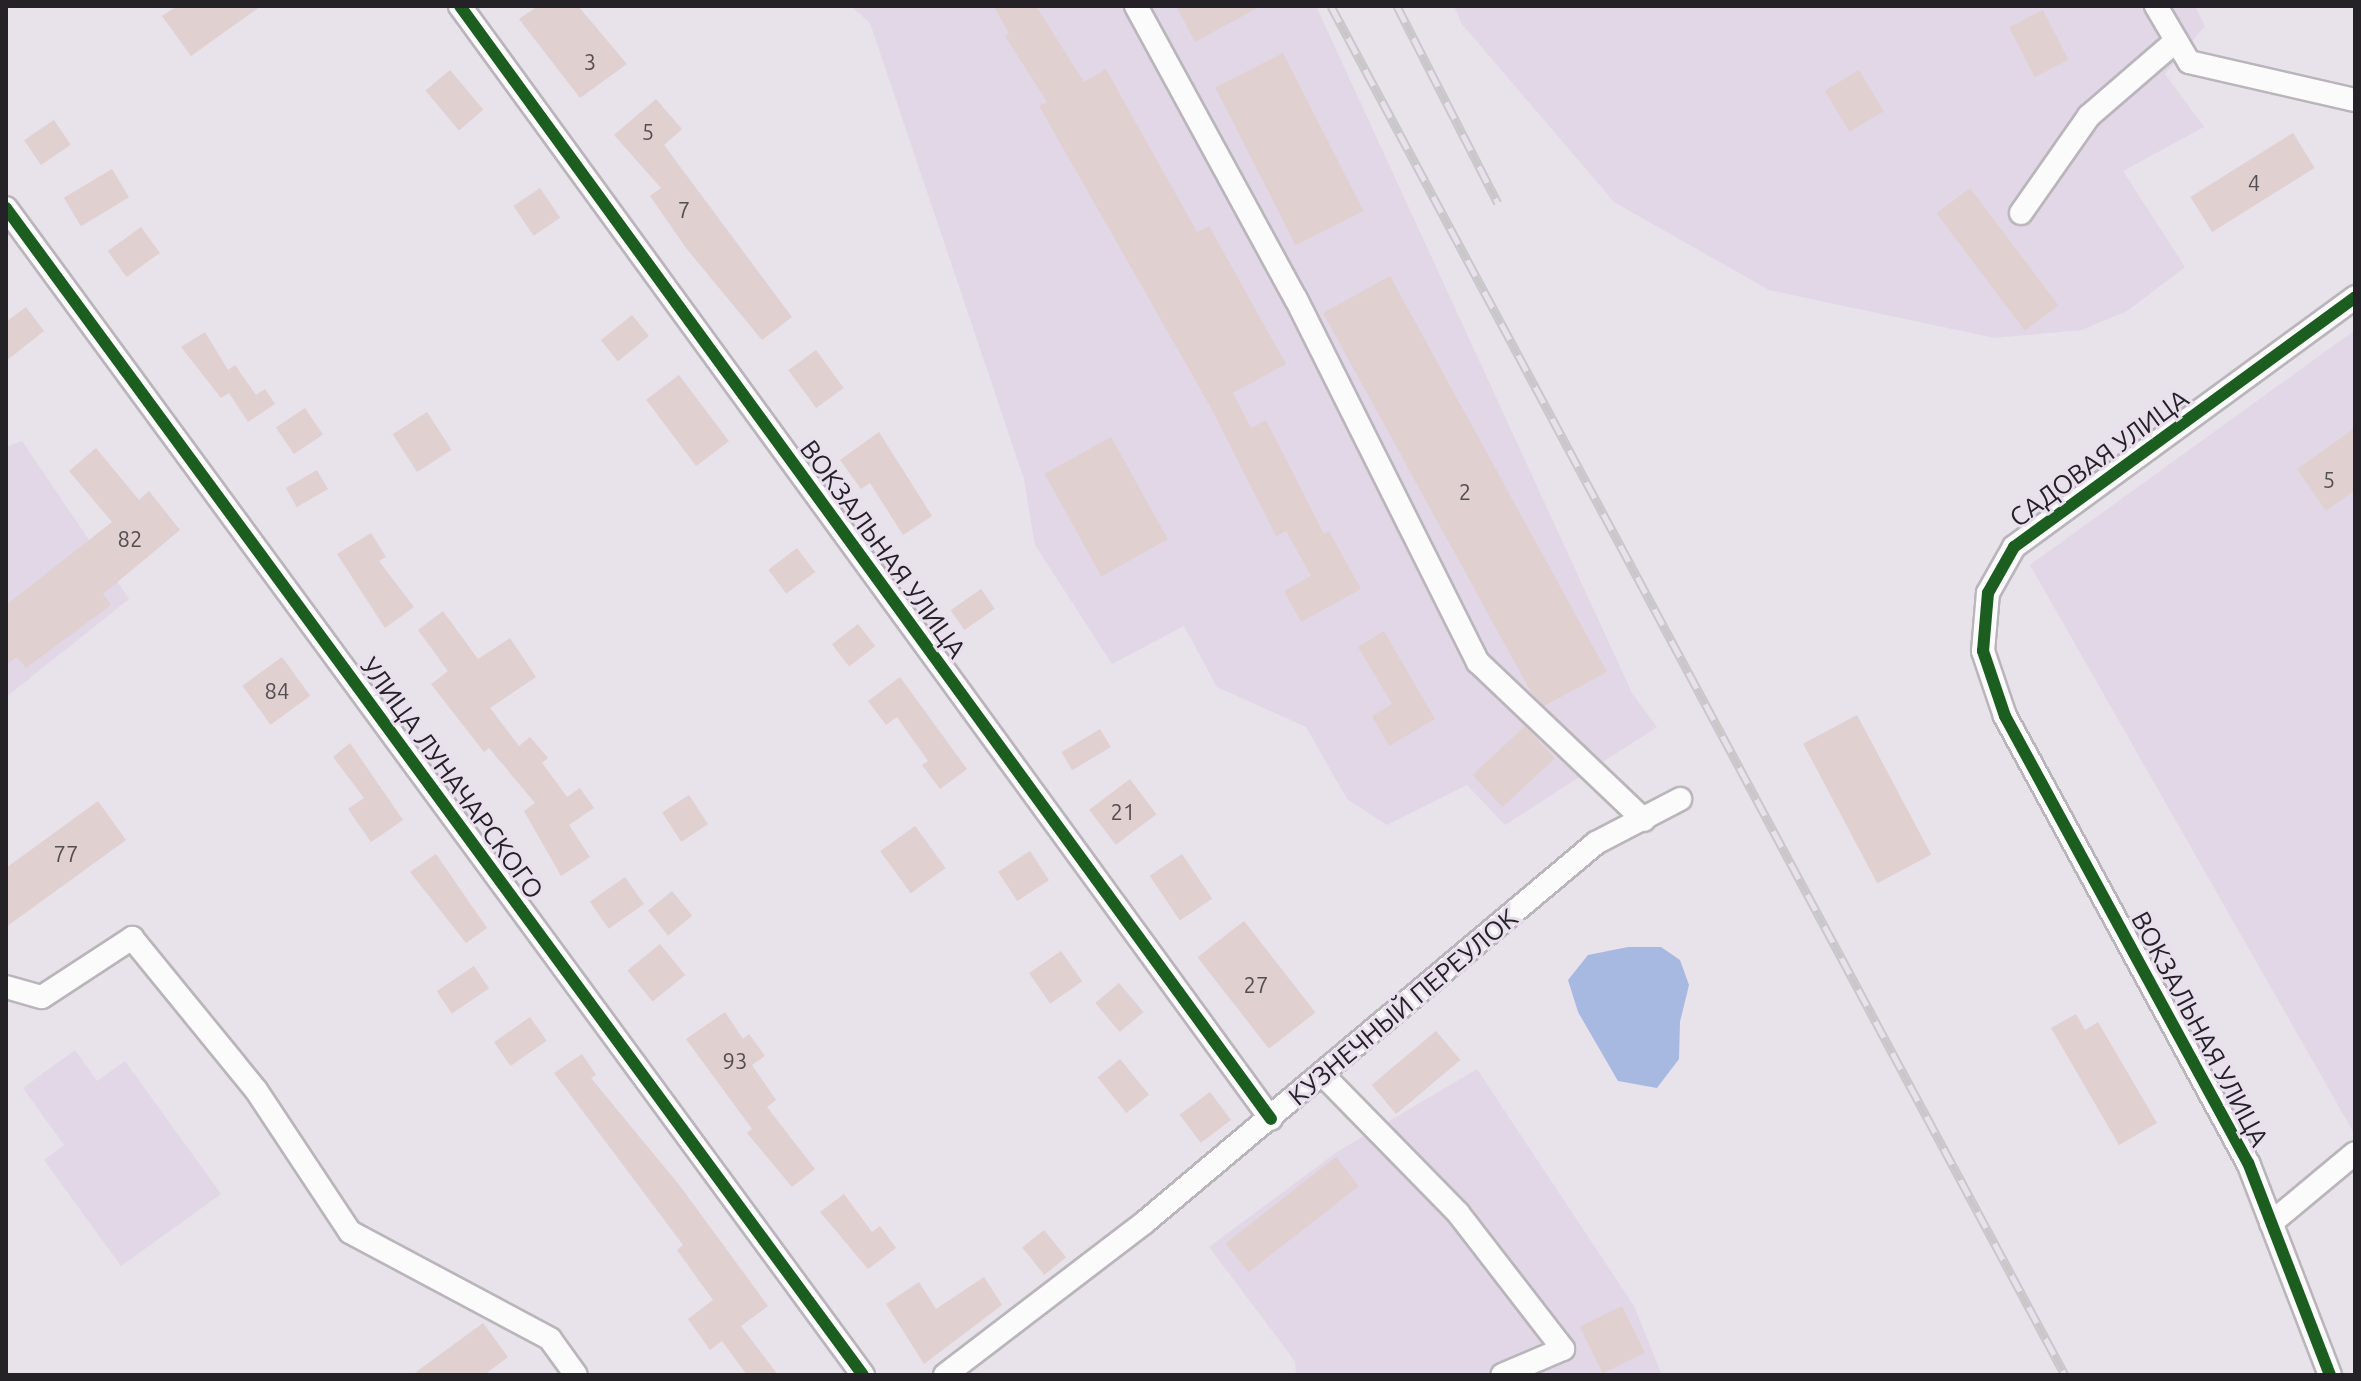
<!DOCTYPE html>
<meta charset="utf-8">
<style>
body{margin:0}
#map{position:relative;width:2361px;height:1381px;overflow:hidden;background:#e8e2ea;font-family:Ubuntu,sans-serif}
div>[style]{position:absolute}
.built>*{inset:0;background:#e2d7e6}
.water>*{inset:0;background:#a8b9e1}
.building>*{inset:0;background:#e0d0d0;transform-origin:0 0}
.roads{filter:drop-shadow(2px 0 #bab5bb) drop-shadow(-2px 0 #bab5bb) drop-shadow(0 2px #bab5bb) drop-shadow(0 -2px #bab5bb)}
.minor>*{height:22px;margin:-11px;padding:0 11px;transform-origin:11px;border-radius:11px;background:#fcfbfc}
.rail>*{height:9px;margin-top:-4.5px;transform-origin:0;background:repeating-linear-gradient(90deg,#e9dfed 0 18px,#c9c7c9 0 36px);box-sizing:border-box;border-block:2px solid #c9c7c9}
.cycleway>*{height:12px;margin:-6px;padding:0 6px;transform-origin:6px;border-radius:6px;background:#1b5e20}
span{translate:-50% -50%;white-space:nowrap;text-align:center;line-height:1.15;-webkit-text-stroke:6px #e9dfed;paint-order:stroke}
.number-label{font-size:22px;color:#544e51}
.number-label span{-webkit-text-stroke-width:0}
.street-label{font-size:26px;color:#252227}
.frame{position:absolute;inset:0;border:8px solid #252227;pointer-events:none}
</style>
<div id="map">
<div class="built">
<div style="clip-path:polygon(851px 6px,1316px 6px,1633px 695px,1657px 727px,1505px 825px,1467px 785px,1387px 825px,1347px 799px,1306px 727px,1217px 687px,1184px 626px,1112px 664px,1035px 545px,1024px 479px,870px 23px)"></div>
<div style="clip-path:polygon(1454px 6px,2195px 6px,2205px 26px,2165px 74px,2204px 127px,2123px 171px,2185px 267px,2127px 311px,2081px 330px,1995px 338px,1769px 290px,1614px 202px,1462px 24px)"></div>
<div style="clip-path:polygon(2355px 330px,2355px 1135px,2030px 565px)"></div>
<div style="clip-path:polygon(22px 441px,129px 599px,6px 697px,6px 447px)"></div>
<div style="clip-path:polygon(75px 1050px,97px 1081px,125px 1061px,221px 1194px,121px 1266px,44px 1160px,64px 1145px,23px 1088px)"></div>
<div style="clip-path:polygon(1477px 1069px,1634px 1306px,1662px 1375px,1296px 1375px,1295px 1361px,1209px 1247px,1337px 1152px)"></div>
</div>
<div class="water">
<div style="clip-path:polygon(1628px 947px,1661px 947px,1680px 960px,1689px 985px,1680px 1022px,1679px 1059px,1657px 1088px,1618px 1081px,1578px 1012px,1568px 980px,1588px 955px)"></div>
</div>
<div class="building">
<div style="clip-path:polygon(177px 6px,261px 6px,191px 56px,162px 16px)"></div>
<div style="clip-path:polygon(538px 6px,578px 6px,627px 64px,580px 98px,519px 19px)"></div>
<div style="clip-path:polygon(994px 6px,1036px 6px,1084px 82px,1106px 69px,1197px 232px,1209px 226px,1286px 364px,1233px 393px,1251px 428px,1266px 420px,1324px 534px,1329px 531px,1361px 589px,1301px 622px,1284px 591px,1311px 576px,1286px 531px,1276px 536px,1210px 406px,1039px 106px,1047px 102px,1005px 36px,1009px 34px)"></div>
<div style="clip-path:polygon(1176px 6px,1261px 6px,1195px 42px)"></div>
<div style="left:2043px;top:10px;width:56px;height:38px;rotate:63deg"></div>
<div style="left:1283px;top:53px;width:177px;height:76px;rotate:63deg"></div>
<div style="left:450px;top:70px;width:52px;height:32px;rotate:50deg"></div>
<div style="left:1859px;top:70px;width:48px;height:40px;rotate:59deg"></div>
<div style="clip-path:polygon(656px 99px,682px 129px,664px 145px,792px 317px,762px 340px,686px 248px,650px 196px,661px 188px,614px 135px)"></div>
<div style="left:54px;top:120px;width:30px;height:36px;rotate:56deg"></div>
<div style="left:2293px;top:133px;width:41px;height:121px;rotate:58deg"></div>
<div style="left:112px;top:169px;width:33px;height:56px;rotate:59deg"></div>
<div style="left:540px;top:188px;width:36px;height:32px;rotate:56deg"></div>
<div style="left:1970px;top:188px;width:147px;height:42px;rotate:53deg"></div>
<div style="left:141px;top:227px;width:32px;height:41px;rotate:54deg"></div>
<div style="clip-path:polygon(1390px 276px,1607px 672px,1544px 706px,1532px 694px,1323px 313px)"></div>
<div style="clip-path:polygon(26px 307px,44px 331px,6px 361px,6px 322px)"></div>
<div style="left:632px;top:315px;width:27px;height:40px;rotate:51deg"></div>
<div style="clip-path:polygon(205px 332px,228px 370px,235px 365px,256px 395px,265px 389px,275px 404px,248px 422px,229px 393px,221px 398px,181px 347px)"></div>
<div style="left:816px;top:350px;width:47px;height:34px;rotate:54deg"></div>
<div style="left:679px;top:375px;width:83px;height:41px;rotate:53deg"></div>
<div style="left:305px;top:408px;width:32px;height:35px;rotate:56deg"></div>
<div style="left:427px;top:412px;width:45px;height:41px;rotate:57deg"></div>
<div style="clip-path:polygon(2355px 428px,2355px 490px,2326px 511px,2297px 469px)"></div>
<div style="clip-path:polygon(879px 432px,932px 516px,903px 535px,870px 483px,861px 489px,840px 460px)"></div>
<div style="left:1111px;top:437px;width:117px;height:76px;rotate:61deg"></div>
<div style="clip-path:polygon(96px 448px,139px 500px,149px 491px,180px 530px,103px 594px,111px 605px,26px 668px,17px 657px,6px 665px,6px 605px,112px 522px,69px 471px)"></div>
<div style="left:317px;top:470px;width:22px;height:36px;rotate:60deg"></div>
<div style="clip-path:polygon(371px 533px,386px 557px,379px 561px,414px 607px,385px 628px,337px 554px)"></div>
<div style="left:797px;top:548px;width:30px;height:36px;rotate:53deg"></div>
<div style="left:981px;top:589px;width:24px;height:37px;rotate:55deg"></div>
<div style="clip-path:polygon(443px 611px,478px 659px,510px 638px,536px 677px,490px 708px,519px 746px,530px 737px,548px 758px,542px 763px,567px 797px,580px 788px,594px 808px,569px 825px,590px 857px,561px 876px,524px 811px,535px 803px,489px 748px,484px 752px,431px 684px,448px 671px,418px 630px)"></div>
<div style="left:858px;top:624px;width:28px;height:33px;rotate:52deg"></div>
<div style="clip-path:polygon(1384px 631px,1435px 719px,1389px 746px,1372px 716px,1392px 704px,1358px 647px)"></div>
<div style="left:282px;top:657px;width:48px;height:49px;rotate:54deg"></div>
<div style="clip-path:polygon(900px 677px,967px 769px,940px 789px,922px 765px,928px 761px,897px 717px,886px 725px,868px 701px)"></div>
<div style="left:1857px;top:715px;width:158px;height:61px;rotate:62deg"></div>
<div style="left:1525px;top:726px;width:44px;height:72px;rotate:47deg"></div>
<div style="left:1100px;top:729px;width:21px;height:45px;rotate:59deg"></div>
<div style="clip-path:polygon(350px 743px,403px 820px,371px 842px,348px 809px,364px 798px,333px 757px)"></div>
<div style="left:1130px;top:779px;width:44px;height:51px;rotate:53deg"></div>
<div style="left:689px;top:795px;width:35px;height:32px;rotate:57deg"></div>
<div style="clip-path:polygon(98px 801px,126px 840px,6px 927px,6px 868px)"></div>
<div style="left:915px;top:826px;width:52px;height:43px;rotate:54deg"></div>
<div style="left:1030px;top:851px;width:35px;height:38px;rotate:57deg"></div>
<div style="clip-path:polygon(436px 854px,487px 928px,466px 943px,410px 872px)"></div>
<div style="left:1182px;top:854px;width:54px;height:39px;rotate:56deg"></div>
<div style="left:625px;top:877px;width:33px;height:43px;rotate:55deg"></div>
<div style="left:672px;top:891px;width:32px;height:31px;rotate:51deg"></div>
<div style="left:1244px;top:921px;width:116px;height:59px;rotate:52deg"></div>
<div style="left:660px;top:944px;width:40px;height:42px;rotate:51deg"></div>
<div style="left:1061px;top:951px;width:37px;height:39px;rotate:55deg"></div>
<div style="left:474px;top:966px;width:27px;height:45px;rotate:56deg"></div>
<div style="left:1119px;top:983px;width:38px;height:31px;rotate:50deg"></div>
<div style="clip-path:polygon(725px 1012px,743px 1039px,749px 1034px,765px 1056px,752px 1065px,776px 1100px,767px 1107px,815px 1169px,792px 1187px,747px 1133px,752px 1129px,686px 1039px)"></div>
<div style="clip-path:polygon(2076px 1014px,2085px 1030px,2098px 1022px,2157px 1123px,2119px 1145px,2051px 1028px)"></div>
<div style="left:530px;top:1017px;width:29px;height:44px;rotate:55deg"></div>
<div style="left:1436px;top:1031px;width:38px;height:84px;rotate:50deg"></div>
<div style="clip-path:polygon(582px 1054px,596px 1075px,591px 1078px,680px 1186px,768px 1306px,741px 1326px,778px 1375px,747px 1375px,722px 1341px,710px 1350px,688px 1319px,713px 1300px,677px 1250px,683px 1245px,554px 1073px)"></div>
<div style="left:1120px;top:1059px;width:46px;height:29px;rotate:51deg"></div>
<div style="left:1210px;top:1092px;width:35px;height:38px;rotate:53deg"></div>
<div style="left:1336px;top:1157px;width:37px;height:140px;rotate:52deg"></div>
<div style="clip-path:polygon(844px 1194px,872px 1232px,880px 1226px,896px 1248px,868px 1269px,820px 1212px)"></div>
<div style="left:1044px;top:1230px;width:35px;height:28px;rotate:51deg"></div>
<div style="clip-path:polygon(984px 1277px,1002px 1305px,924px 1364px,886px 1304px,919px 1282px,936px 1309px)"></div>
<div style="left:1622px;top:1306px;width:52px;height:47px;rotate:64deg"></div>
<div style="clip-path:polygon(483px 1323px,508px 1357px,484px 1375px,412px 1375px)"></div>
</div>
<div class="roads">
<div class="minor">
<div style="left:460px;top:6px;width:1377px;rotate:53.92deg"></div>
<div style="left:1136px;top:6px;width:334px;rotate:61.4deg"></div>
<div style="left:1296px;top:299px;width:406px;rotate:63.4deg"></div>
<div style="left:1478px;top:662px;width:229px;rotate:43.6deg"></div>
<div style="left:2156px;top:6px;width:65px;rotate:59.5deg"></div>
<div style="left:2189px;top:62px;width:170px;rotate:12.9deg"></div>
<div style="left:6px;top:208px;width:1448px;rotate:53.71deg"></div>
<div style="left:2021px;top:213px;width:118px;rotate:-55deg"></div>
<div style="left:2089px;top:116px;width:115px;rotate:-40.8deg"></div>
<div style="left:6px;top:987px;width:37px;rotate:16deg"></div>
<div style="left:42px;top:997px;width:108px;rotate:-33.2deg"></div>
<div style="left:132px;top:938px;width:196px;rotate:50.8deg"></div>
<div style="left:256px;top:1090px;width:170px;rotate:56.5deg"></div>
<div style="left:350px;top:1232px;width:227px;rotate:28.1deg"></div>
<div style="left:550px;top:1339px;width:44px;rotate:54.2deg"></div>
<div style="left:1323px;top:1075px;width:193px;rotate:45.6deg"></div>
<div style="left:1458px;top:1213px;width:172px;rotate:52.3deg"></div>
<div style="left:1563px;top:1349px;width:66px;rotate:156.9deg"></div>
<div style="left:2271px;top:1223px;width:109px;rotate:-39.8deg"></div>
<div style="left:945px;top:1375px;width:252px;rotate:-37.4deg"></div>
<div style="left:1145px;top:1222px;width:589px;rotate:-40.04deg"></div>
<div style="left:1596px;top:843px;width:95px;rotate:-27.6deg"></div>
<div style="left:2330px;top:1375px;width:227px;rotate:-111.1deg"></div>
<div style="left:2248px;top:1163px;width:509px;rotate:-118.53deg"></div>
<div style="left:2005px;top:716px;width:69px;rotate:-108.7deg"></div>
<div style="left:1983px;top:651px;width:58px;rotate:-85.1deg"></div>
<div style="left:1988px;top:593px;width:53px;rotate:-60.5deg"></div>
<div style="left:2014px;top:547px;width:423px;rotate:-36.2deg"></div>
</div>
</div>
<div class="rail">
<div style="left:1331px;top:6px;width:1553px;rotate:61.8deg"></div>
<div style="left:1397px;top:6px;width:221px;rotate:62.9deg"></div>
</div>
<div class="cycleway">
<div style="left:460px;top:6px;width:1377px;rotate:53.92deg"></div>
<div style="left:6px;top:208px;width:1448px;rotate:53.71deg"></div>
<div style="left:2330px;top:1375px;width:227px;rotate:-111.1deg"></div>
<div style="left:2248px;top:1163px;width:509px;rotate:-118.53deg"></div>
<div style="left:2005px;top:716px;width:69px;rotate:-108.7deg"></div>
<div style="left:1983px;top:651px;width:58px;rotate:-85.1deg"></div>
<div style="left:1988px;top:593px;width:53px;rotate:-60.5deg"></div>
<div style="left:2014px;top:547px;width:423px;rotate:-36.2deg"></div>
</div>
<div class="number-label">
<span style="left:590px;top:62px">3</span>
<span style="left:648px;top:132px">5</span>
<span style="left:2254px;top:183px">4</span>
<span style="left:684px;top:210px">7</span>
<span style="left:2329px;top:480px">5</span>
<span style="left:1465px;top:492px">2</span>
<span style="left:130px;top:539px">82</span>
<span style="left:277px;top:691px">84</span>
<span style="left:1123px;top:812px">21</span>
<span style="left:66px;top:854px">77</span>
<span style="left:1256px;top:985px">27</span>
<span style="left:735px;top:1061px">93</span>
</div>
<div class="street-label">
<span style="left:2099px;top:458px;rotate:-36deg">САДОВАЯ УЛИЦА</span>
<span style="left:883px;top:549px;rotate:54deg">ВОКЗАЛЬНАЯ УЛИЦА</span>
<span style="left:452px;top:778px;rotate:54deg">УЛИЦА ЛУНАЧАРСКОГО</span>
<span style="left:1403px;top:1007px;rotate:-40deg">КУЗНЕЧНЫЙ ПЕРЕУЛОК</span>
<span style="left:2200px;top:1029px;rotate:62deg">ВОКЗАЛЬНАЯ УЛИЦА</span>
</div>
<div class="frame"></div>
</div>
